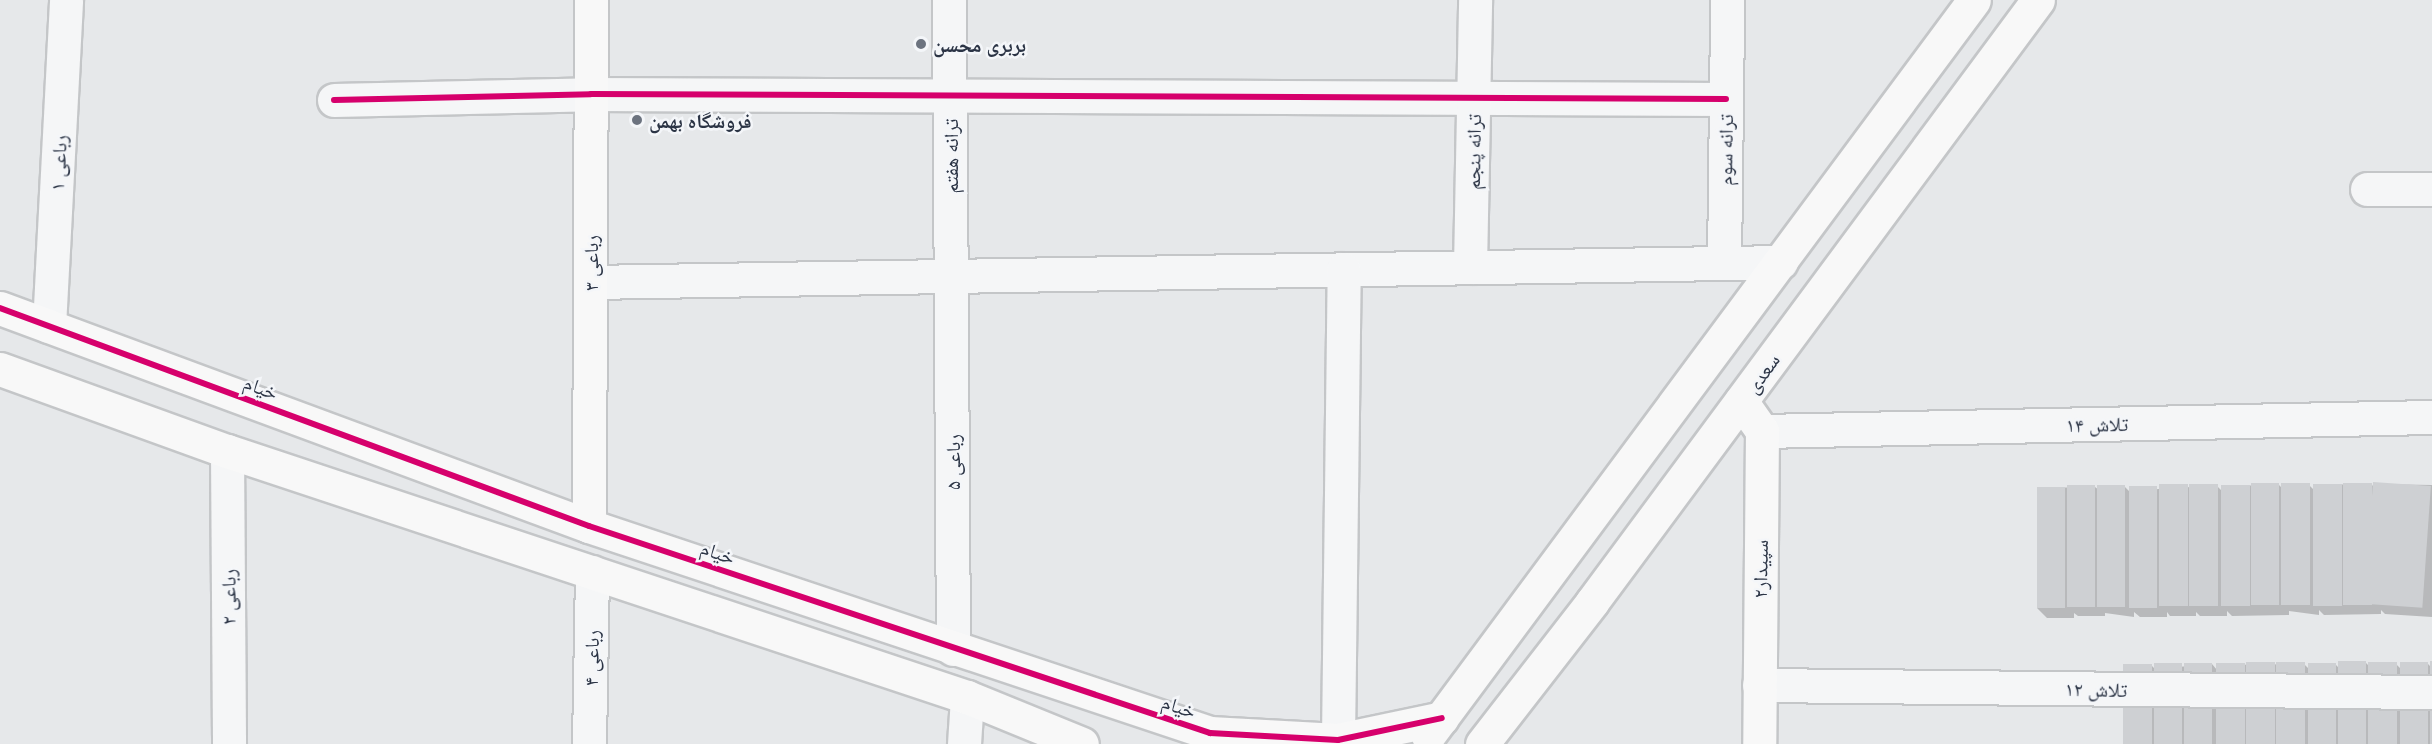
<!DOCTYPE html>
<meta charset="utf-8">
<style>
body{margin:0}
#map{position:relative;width:2432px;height:744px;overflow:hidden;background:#e6e8ea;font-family:"Golos Text","Noto Naskh Arabic",sans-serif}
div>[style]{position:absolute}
.shadow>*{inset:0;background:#0003}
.building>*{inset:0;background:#ced0d3;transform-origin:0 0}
.roads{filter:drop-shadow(2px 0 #c4c6c8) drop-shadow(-2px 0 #c4c6c8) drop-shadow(0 2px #c4c6c8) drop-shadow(0 -2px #c4c6c8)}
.street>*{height:33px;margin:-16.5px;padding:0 16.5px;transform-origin:16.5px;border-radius:16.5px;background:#f5f6f7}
.secondary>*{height:33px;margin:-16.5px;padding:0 16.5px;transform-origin:16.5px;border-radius:16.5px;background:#f8f8f8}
.cycleway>*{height:6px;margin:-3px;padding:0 3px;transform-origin:3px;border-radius:3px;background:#d6006c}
.dots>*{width:16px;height:16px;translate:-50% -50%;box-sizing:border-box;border:3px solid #f4f6f9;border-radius:50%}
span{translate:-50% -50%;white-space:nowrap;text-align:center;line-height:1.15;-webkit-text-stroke:5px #f4f6f9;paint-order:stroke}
.poi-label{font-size:20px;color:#2b3445;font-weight:700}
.left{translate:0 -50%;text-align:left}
.street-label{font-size:20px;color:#2b3445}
</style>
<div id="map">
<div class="shadow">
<div style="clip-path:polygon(2371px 484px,2375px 488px,2375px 484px,2432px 485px,2432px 617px,2385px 614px,2381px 610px,2381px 614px,2324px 615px,2319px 610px,2319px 615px,2289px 611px,2289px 615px,2232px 616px,2227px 611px,2227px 616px,2200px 616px,2196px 612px,2196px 616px,2170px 616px,2167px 612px,2167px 617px,2140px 617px,2134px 612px,2134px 617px,2105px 613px,2105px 616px,2078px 616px,2074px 613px,2074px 618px,2047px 618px,2037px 608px,2038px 488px,2095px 487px,2099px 490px,2125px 487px,2130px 492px,2187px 486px,2191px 489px,2217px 486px,2222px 491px,2222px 486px,2279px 485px,2282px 488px,2309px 485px,2314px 490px,2314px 485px)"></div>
<div style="clip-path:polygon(2432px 662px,2432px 744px,2125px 744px,2152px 666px,2155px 669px,2212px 664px,2217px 670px,2217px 665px,2304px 664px,2309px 669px,2336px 665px,2339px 668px,2366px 663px,2369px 666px,2396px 664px,2401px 669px,2428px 664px,2431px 667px)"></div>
</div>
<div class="building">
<div style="left:2373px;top:482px;width:58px;height:122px;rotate:4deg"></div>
<div style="left:2251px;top:483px;width:28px;height:122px"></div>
<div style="left:2281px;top:483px;width:29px;height:122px"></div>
<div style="left:2343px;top:483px;width:29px;height:122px"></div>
<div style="left:2159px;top:484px;width:29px;height:122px"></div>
<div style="left:2189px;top:484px;width:29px;height:122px"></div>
<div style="left:2313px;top:484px;width:29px;height:122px"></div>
<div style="left:2067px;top:485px;width:28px;height:122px"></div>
<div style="left:2097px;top:485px;width:28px;height:122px"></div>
<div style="left:2221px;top:485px;width:29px;height:121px"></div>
<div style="left:2129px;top:486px;width:28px;height:122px"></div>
<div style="left:2037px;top:487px;width:28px;height:121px"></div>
<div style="left:2366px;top:661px;width:83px;height:28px;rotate:90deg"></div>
<div style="left:2430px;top:661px;width:2px;height:83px"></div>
<div style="left:2246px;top:662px;width:29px;height:82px"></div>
<div style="left:2276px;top:662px;width:29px;height:82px"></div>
<div style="left:2368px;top:662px;width:29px;height:82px"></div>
<div style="left:2428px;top:662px;width:82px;height:28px;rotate:90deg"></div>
<div style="left:2154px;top:663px;width:28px;height:81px"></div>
<div style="left:2184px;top:663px;width:28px;height:81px"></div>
<div style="left:2216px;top:663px;width:29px;height:81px"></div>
<div style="left:2308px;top:663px;width:28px;height:81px"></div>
<div style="left:2123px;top:664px;width:29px;height:80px"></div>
</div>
<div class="roads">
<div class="street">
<div style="left:949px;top:0;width:649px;rotate:89.65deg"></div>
<div style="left:334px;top:100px;width:257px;rotate:-1.3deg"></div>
<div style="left:591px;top:94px;width:1135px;rotate:0.25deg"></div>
<div style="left:2367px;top:189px;width:65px"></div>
<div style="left:1724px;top:263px;width:263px;rotate:-89.3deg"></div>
<div style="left:1470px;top:267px;width:267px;rotate:-88.9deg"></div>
<div style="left:590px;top:282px;width:1191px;rotate:-0.96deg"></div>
<div style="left:49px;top:326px;width:326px;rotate:-87deg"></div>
<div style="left:1762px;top:431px;width:670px;rotate:-1.2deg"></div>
<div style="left:227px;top:451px;width:293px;rotate:89.6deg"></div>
<div style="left:1759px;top:685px;width:673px;rotate:0.6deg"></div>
<div style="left:1338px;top:740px;width:471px;rotate:-89.3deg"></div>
<div style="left:589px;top:744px;width:172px;rotate:-89deg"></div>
<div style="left:964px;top:744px;width:47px;rotate:-86.3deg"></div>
</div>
<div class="secondary">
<div style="left:0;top:308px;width:628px;rotate:20.31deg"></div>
<div style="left:589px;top:526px;width:655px;rotate:18.43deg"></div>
<div style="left:1210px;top:733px;width:128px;rotate:3.1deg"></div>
<div style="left:1338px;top:740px;width:106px;rotate:-11.9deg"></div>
<div style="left:0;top:369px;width:241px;rotate:19.9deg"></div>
<div style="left:227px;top:451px;width:780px;rotate:18.39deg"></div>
<div style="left:967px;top:697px;width:124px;rotate:22.2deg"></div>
<div style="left:1741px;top:401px;width:37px;rotate:55deg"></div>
<div style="left:1762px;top:431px;width:313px;rotate:90.5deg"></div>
<div style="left:589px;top:526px;width:526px;rotate:-89.78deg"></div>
<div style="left:1428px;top:736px;width:916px;rotate:-53.43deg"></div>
<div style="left:1482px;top:744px;width:180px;rotate:-52.2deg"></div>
<div style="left:1592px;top:602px;width:749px;rotate:-53.47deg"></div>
</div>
</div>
<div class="cycleway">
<div style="left:334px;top:100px;width:257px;rotate:-1.3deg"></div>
<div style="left:591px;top:94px;width:1135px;rotate:0.25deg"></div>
<div style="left:0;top:308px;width:628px;rotate:20.31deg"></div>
<div style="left:589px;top:526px;width:655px;rotate:18.43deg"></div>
<div style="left:1210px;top:733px;width:128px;rotate:3.1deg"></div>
<div style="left:1338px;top:740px;width:106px;rotate:-11.9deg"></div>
</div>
<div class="dots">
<div style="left:921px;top:44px;background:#6c737f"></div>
<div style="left:637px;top:120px;background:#6c737f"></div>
</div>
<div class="poi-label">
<span class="left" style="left:933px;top:44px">بربری محسن</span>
<span class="left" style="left:649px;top:120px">فروشگاه بهمن</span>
</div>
<div class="street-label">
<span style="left:1725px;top:150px;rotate:-89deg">ترانه سوم</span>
<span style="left:1473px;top:152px;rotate:-89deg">ترانه پنجم</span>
<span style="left:950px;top:156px;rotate:-90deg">ترانه هفتم</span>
<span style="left:58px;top:163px;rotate:-87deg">رباعی ۱</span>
<span style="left:590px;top:263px;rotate:-90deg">رباعی ۳</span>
<span style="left:1762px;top:373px;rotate:-54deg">سعدی</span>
<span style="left:261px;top:387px;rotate:20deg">خیام</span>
<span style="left:2097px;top:424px;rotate:-1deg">تلاش ۱۴</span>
<span style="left:952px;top:462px;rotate:-90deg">رباعی ۵</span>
<span style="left:718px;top:552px;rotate:19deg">خیام</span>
<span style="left:1760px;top:569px;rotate:-89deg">سپیدار۲</span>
<span style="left:228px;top:597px;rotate:-90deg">رباعی ۲</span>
<span style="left:591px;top:658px;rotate:-89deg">رباعی ۴</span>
<span style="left:2096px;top:689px;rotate:1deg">تلاش ۱۲</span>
<span style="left:1179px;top:706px;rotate:18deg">خیام</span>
</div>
</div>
